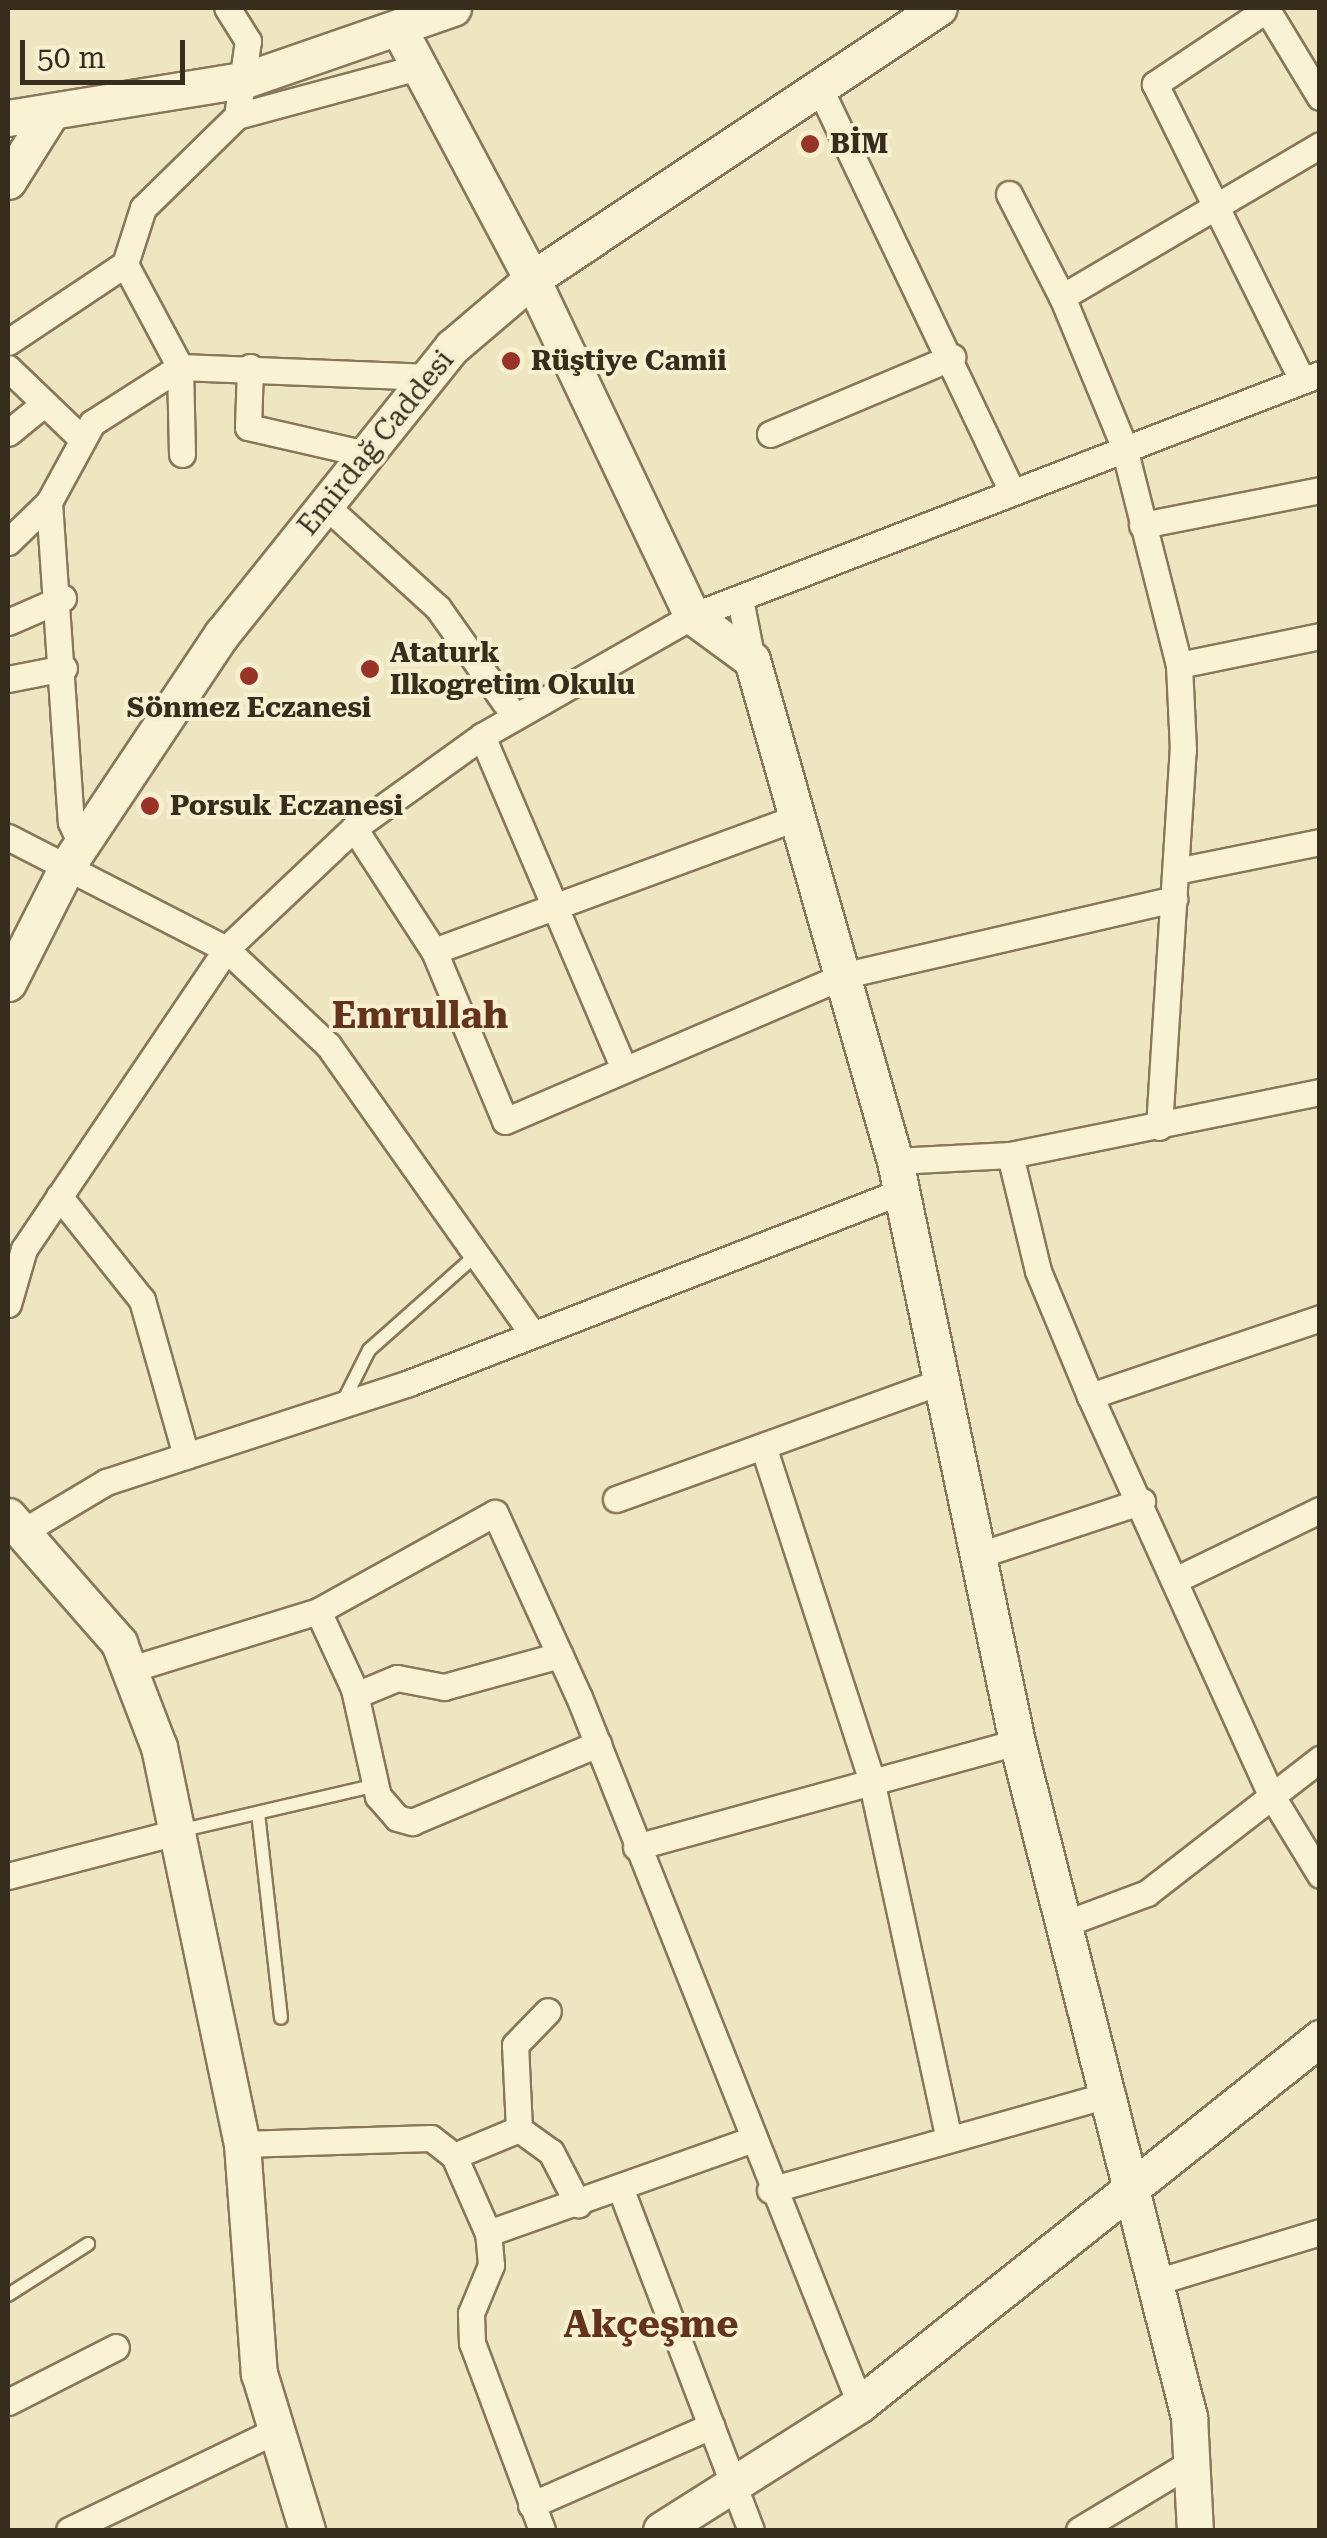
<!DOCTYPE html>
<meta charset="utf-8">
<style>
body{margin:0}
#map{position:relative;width:1327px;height:2538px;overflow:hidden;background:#eee6c0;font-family:"Roboto Serif",serif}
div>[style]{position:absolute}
.roads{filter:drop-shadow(2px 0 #887758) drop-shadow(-2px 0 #887758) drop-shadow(0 2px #887758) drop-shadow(0 -2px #887758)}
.lane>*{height:12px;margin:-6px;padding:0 6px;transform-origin:6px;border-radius:6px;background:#f9f2d4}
.street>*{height:25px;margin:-12.5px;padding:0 12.5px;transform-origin:12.5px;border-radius:12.5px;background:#f9f2d4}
.secondary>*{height:35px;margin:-17.5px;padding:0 17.5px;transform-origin:17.5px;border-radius:17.5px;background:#f9f2d4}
.dots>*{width:28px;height:28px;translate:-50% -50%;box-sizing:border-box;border:5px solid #f6efd0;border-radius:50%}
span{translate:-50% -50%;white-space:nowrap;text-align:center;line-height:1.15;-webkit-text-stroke:8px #f6efd0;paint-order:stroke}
.poi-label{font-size:28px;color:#372d1d;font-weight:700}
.left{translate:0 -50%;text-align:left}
.street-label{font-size:28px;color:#372d1d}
.district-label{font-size:38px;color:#64331b;font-weight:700}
.frame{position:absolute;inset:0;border:10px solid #372d1d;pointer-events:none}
.scale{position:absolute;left:20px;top:40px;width:165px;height:45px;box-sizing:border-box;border:5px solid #372d1d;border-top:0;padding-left:12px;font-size:30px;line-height:35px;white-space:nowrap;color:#372d1d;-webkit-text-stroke:8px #f6efd0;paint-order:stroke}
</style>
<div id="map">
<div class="roads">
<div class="lane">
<div style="left:342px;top:1404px;width:60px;rotate:-63.4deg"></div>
<div style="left:369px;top:1350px;width:144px;rotate:-41.6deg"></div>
<div style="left:258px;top:1813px;width:206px;rotate:83.6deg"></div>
<div style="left:179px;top:1831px;width:202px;rotate:-13.1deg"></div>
<div style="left:8px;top:2295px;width:95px;rotate:-32.5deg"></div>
</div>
<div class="street">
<div style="left:1266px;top:8px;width:104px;rotate:58.8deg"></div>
<div style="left:1267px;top:9px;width:135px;rotate:146.2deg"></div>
<div style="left:1155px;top:84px;width:328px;rotate:63.6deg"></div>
<div style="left:820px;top:89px;width:443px;rotate:64.5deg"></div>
<div style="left:237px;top:116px;width:188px;rotate:-15.1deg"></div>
<div style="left:1009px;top:194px;width:116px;rotate:62.8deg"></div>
<div style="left:8px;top:342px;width:141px;rotate:-33.7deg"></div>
<div style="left:250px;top:367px;width:60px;rotate:91.9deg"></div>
<div style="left:248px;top:427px;width:121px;rotate:12.9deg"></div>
<div style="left:8px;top:368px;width:101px;rotate:43.8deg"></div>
<div style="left:8px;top:433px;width:41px;rotate:-39.1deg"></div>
<div style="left:770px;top:434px;width:198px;rotate:-22.9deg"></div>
<div style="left:182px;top:454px;width:87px;rotate:-91.3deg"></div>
<div style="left:180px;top:367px;width:117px;rotate:-118.1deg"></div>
<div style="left:125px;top:264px;width:59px;rotate:-72.2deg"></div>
<div style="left:143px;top:208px;width:132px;rotate:-44.4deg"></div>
<div style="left:237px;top:116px;width:76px;rotate:-81.7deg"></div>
<div style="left:248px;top:41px;width:39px;rotate:-122deg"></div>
<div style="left:49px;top:502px;width:321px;rotate:86.1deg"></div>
<div style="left:71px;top:822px;width:24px;rotate:66deg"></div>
<div style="left:326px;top:506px;width:151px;rotate:42.3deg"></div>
<div style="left:438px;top:608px;width:130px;rotate:54.7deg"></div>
<div style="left:1142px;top:525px;width:181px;rotate:-11.1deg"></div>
<div style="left:8px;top:542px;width:57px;rotate:-44.3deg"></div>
<div style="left:49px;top:502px;width:90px;rotate:-61.4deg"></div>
<div style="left:92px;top:423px;width:104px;rotate:-32.5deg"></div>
<div style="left:180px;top:367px;width:245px;rotate:2.3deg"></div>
<div style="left:740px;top:599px;width:62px;rotate:78.9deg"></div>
<div style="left:8px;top:622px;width:60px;rotate:-23.6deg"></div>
<div style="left:1179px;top:665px;width:144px;rotate:-11.6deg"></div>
<div style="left:8px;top:679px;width:57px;rotate:-11.1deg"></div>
<div style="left:482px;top:736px;width:357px;rotate:66.9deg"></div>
<div style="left:354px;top:828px;width:147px;rotate:57deg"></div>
<div style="left:434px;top:951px;width:184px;rotate:67.3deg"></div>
<div style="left:505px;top:1121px;width:370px;rotate:-23.2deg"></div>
<div style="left:845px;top:975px;width:338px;rotate:-13deg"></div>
<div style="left:8px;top:837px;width:245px;rotate:27.2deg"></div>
<div style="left:226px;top:949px;width:140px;rotate:43.3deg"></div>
<div style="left:328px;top:1045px;width:349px;rotate:54.7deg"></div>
<div style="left:1176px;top:871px;width:147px;rotate:-11.4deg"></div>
<div style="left:434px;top:951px;width:388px;rotate:-20.2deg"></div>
<div style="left:1159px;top:1127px;width:378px;rotate:-86.4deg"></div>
<div style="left:1183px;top:750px;width:85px;rotate:-92.7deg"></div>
<div style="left:1179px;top:665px;width:228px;rotate:-104.2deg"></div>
<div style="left:1123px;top:444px;width:159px;rotate:-112.5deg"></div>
<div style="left:1062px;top:297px;width:299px;rotate:-30.5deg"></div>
<div style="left:1010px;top:1155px;width:119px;rotate:76.4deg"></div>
<div style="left:1038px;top:1271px;width:135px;rotate:67.4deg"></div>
<div style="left:1090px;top:1396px;width:436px;rotate:65.6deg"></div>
<div style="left:1270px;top:1793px;width:96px;rotate:58.6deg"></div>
<div style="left:895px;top:1161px;width:115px;rotate:-3deg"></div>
<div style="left:1010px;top:1155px;width:316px;rotate:-11.5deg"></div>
<div style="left:59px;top:1196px;width:133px;rotate:51.4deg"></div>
<div style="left:142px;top:1300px;width:162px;rotate:74.2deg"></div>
<div style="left:8px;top:1304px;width:57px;rotate:-73.8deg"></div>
<div style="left:24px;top:1249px;width:362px;rotate:-56deg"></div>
<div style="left:226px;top:949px;width:176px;rotate:-43.4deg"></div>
<div style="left:354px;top:828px;width:158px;rotate:-35.7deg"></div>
<div style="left:482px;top:736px;width:242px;rotate:-29.7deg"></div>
<div style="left:692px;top:616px;width:673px;rotate:-21.07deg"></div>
<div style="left:1090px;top:1396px;width:243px;rotate:-18.7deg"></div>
<div style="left:764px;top:1449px;width:347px;rotate:72deg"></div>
<div style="left:871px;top:1779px;width:365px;rotate:77.8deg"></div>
<div style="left:616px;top:1499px;width:344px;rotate:-19.9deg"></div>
<div style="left:22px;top:1532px;width:98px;rotate:-30.8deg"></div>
<div style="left:106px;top:1482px;width:319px;rotate:-18.1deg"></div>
<div style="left:409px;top:1383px;width:527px;rotate:-21.26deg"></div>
<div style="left:976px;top:1556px;width:175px;rotate:-18.3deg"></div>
<div style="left:1177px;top:1579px;width:159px;rotate:-25.8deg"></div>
<div style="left:318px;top:1611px;width:86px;rotate:65.2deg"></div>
<div style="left:354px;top:1689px;width:110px;rotate:77.4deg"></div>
<div style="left:378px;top:1796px;width:29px;rotate:49deg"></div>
<div style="left:397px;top:1818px;width:16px;rotate:15deg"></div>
<div style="left:412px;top:1822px;width:202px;rotate:-22.8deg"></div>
<div style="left:131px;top:1669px;width:196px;rotate:-17.2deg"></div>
<div style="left:318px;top:1611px;width:202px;rotate:-29deg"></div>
<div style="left:495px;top:1513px;width:202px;rotate:65.5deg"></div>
<div style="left:579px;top:1697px;width:761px;rotate:68.32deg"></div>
<div style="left:356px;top:1695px;width:44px;rotate:-22.5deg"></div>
<div style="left:397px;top:1678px;width:48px;rotate:10.8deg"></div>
<div style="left:444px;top:1687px;width:120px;rotate:-15.4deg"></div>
<div style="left:636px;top:1847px;width:395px;rotate:-15.4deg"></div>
<div style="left:8px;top:1876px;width:175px;rotate:-14.6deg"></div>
<div style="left:1064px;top:1924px;width:89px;rotate:-20.5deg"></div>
<div style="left:1147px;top:1893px;width:219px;rotate:-37.8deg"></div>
<div style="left:519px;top:2129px;width:39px;rotate:36deg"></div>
<div style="left:551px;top:2152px;width:59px;rotate:62.6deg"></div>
<div style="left:242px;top:2144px;width:189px;rotate:-1.8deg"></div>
<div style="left:431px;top:2138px;width:29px;rotate:38deg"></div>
<div style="left:454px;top:2156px;width:84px;rotate:66.2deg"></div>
<div style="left:454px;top:2156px;width:70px;rotate:-22.6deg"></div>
<div style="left:519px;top:2129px;width:84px;rotate:-92.7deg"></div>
<div style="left:515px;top:2045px;width:47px;rotate:-45.9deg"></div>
<div style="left:621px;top:2190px;width:364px;rotate:69.1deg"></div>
<div style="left:770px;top:2190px;width:355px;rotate:-15.7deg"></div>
<div style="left:1159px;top:2281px;width:168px;rotate:-16.9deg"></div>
<div style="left:8px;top:2402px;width:121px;rotate:-27deg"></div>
<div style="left:531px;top:2505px;width:197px;rotate:-23.7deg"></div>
<div style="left:69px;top:2530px;width:231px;rotate:-25.7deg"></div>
<div style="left:542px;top:2530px;width:200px;rotate:-110.5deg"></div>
<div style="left:472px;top:2343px;width:30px;rotate:-92deg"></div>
<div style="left:471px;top:2313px;width:52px;rotate:-67.4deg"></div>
<div style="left:491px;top:2265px;width:32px;rotate:-95deg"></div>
<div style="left:488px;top:2233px;width:278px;rotate:-19.5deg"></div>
<div style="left:1079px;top:2530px;width:132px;rotate:-31deg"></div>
</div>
<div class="secondary">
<div style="left:401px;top:33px;width:279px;rotate:62deg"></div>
<div style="left:532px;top:279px;width:373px;rotate:64.6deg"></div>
<div style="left:692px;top:616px;width:74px;rotate:36.3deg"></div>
<div style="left:752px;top:660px;width:521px;rotate:74.07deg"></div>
<div style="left:895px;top:1161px;width:594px;rotate:78.14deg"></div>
<div style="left:1017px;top:1742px;width:697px;rotate:75.7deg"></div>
<div style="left:1189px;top:2417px;width:113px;rotate:87deg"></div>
<div style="left:8px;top:118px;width:243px;rotate:-9.2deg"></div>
<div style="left:248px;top:79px;width:217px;rotate:-19.1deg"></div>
<div style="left:8px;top:181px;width:79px;rotate:-57.9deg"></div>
<div style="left:8px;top:983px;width:135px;rotate:-63.1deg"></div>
<div style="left:69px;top:863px;width:275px;rotate:-56.3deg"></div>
<div style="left:222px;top:634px;width:368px;rotate:-51.3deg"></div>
<div style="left:452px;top:347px;width:105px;rotate:-40.4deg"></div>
<div style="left:532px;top:279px;width:489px;rotate:-33.7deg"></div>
<div style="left:8px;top:1516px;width:169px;rotate:48.8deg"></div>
<div style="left:119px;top:1643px;width:111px;rotate:69deg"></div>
<div style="left:159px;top:1747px;width:406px;rotate:78.2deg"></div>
<div style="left:242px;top:2144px;width:230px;rotate:85.8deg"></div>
<div style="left:259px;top:2373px;width:164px;rotate:73deg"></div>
<div style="left:661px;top:2530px;width:236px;rotate:-32.3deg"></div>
<div style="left:860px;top:2404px;width:588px;rotate:-38.51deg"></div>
</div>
</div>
<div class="dots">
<div style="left:810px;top:144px;background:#973427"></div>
<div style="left:511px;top:361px;background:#973427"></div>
<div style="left:370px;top:669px;background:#973427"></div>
<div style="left:249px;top:676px;background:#973427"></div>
<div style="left:150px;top:806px;background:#973427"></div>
</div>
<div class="poi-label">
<span class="left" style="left:830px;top:144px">BİM</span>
<span class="left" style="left:531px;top:361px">Rüştiye Camii</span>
<span class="left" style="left:390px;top:669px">Ataturk<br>Ilkogretim Okulu</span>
<span style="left:249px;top:708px">Sönmez Eczanesi</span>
<span class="left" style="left:170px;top:806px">Porsuk Eczanesi</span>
</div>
<div class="street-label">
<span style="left:376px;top:443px;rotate:-51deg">Emirdağ Caddesi</span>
</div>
<div class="district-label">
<span style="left:420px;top:1016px">Emrullah</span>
<span style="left:651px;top:2325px">Akçeşme</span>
</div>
<div class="frame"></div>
<div class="scale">50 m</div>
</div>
